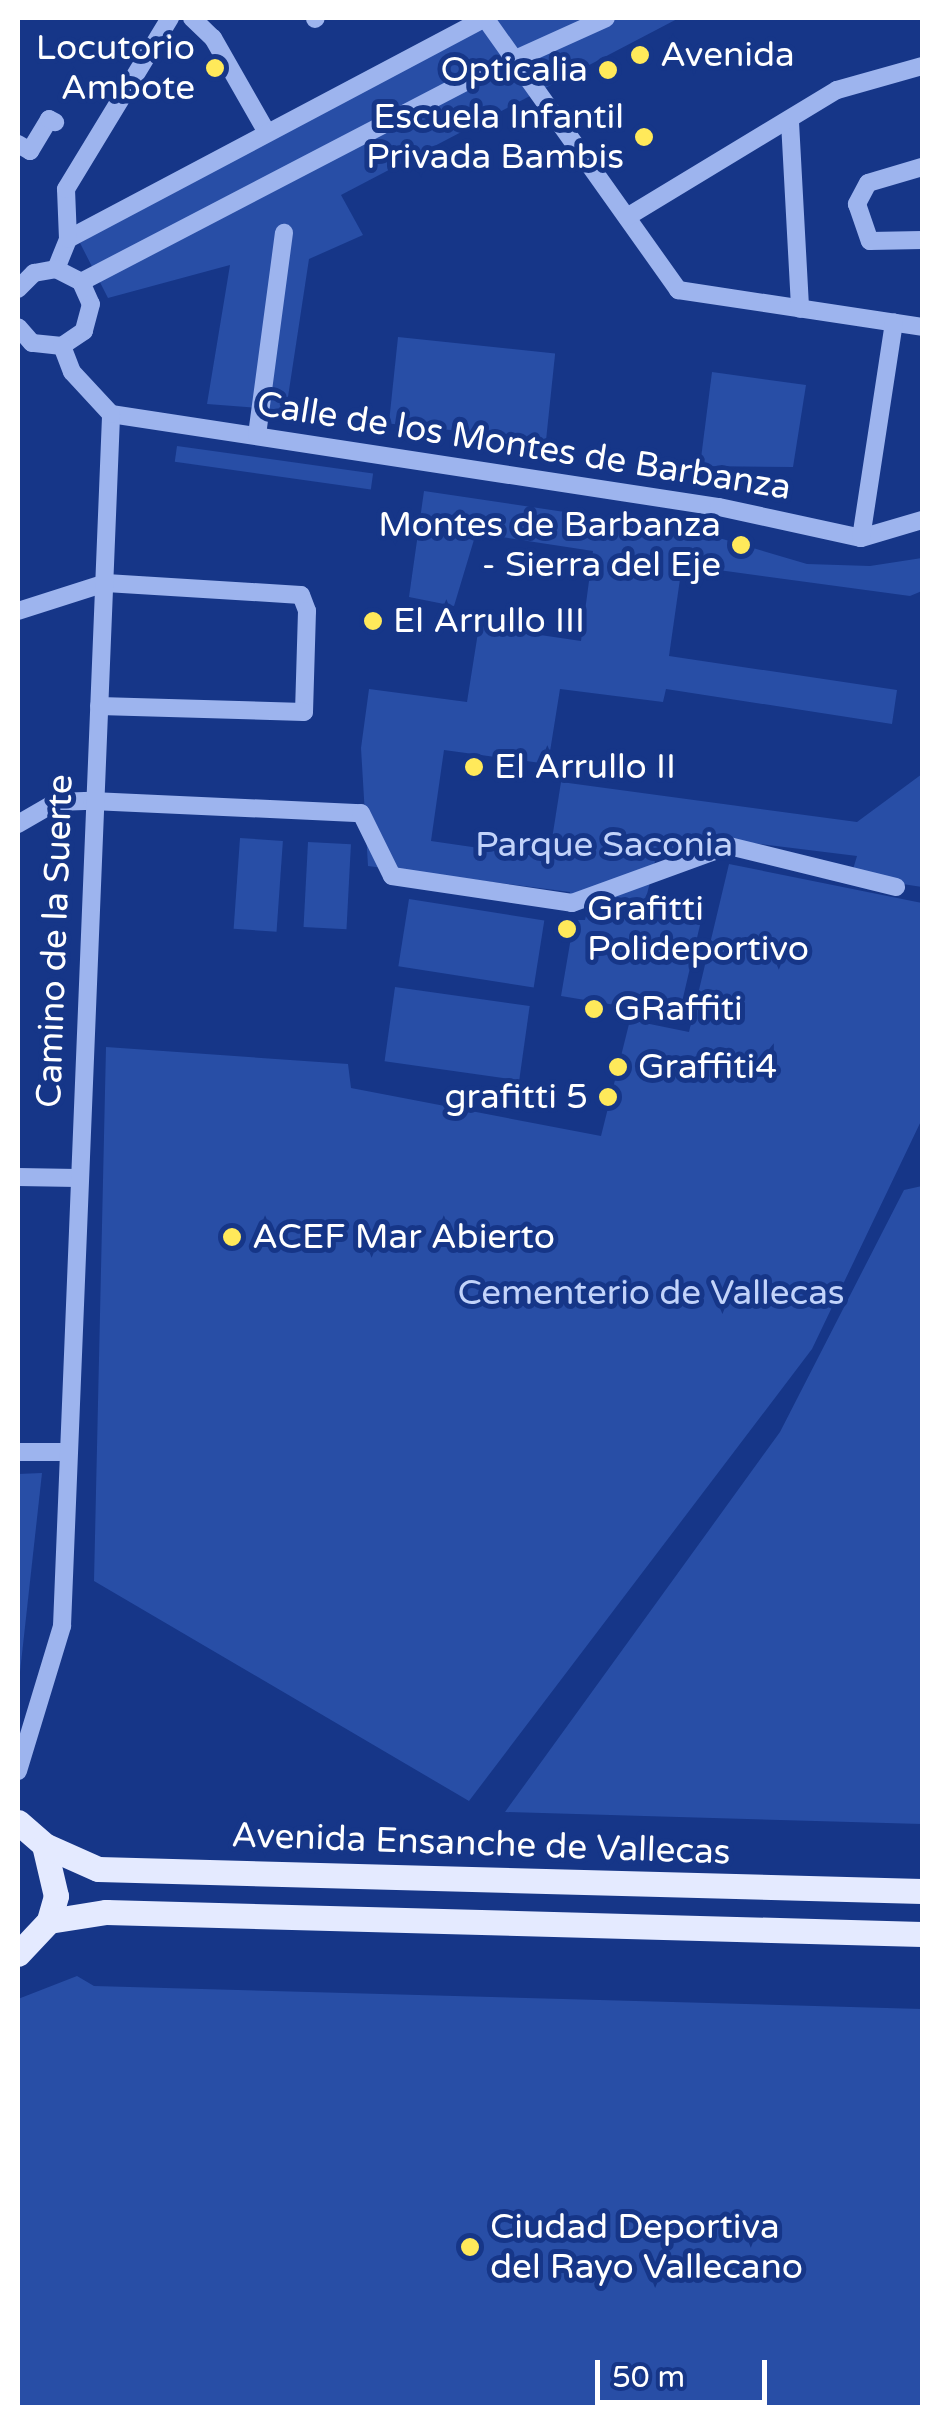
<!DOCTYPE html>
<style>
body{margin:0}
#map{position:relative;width:940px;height:2425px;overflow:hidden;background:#163688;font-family:"Varela Round",sans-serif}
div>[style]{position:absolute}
.green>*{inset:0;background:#284ea6;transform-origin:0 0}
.minor>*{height:18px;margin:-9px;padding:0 9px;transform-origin:9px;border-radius:9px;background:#9db4ee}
.major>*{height:25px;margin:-12.5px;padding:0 12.5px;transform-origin:12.5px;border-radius:12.5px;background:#e4eaff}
.dots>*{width:28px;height:28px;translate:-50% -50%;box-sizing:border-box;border:5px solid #163688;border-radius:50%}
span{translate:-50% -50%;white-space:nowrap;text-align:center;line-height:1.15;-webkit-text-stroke:10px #163688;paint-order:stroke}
.poi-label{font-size:35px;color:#fff}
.right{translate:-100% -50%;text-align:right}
.left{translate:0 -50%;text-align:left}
.street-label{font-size:35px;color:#fff}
.park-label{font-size:35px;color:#c2d3fa}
.frame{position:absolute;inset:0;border:20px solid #fff;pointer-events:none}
.scale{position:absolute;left:595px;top:2360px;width:172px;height:45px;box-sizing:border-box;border:5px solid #fff;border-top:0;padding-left:12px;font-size:30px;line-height:35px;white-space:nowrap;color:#fff;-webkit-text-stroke:8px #163688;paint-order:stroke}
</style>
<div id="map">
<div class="green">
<div style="clip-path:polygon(486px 18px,679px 18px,341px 195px,363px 235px,309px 259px,286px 410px,207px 404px,230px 265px,108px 298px,80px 243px,266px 131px)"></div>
<div style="left:398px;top:337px;width:158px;height:87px;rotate:6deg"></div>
<div style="clip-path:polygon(712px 372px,806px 385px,793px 467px,700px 466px)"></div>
<div style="left:177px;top:446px;width:198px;height:16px;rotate:8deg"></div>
<div style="clip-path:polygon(424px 491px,699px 532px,807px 564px,870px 566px,922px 558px,922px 591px,910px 596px,682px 565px,669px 656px,897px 690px,892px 724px,666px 689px,663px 702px,560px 689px,548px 764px,444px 750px,431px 841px,549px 858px,561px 782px,857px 822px,922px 774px,922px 887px,851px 876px,857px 856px,713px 838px,655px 861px,642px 915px,700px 925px,682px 1002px,630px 993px,627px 1007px,561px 996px,574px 920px,585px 920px,587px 911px,639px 921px,641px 914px,569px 902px,570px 892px,368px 866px,361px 748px,369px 689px,467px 702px,479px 626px,581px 641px,593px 551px,476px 533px,454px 606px,409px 597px)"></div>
<div style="left:240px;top:838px;width:43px;height:91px;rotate:4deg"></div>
<div style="left:308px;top:842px;width:43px;height:85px;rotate:3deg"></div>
<div style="clip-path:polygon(729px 864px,922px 903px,922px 1119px,812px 1349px,469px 1801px,94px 1581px,106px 1047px,348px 1064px,351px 1088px,601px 1136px,630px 1020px,689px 1032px)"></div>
<div style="left:409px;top:899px;width:137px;height:68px;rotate:9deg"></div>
<div style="left:395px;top:987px;width:136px;height:75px;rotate:8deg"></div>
<div style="clip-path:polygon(922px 1186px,922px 1824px,505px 1812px,780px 1432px,904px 1190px)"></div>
<div style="clip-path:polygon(42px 1473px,18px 1690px,18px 1474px)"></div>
<div style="clip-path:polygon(77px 1976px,94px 1986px,922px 2009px,922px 2407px,18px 2407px,18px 1999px)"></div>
</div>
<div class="minor">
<div style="left:192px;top:18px;width:29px;rotate:44deg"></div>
<div style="left:213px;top:38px;width:107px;rotate:60.3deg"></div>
<div style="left:485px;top:18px;width:334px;rotate:54.6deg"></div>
<div style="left:678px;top:290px;width:247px;rotate:8.6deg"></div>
<div style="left:315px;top:19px;width:1px;rotate:-45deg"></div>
<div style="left:790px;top:122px;width:187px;rotate:86.9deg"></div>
<div style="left:18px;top:144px;width:14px;rotate:30deg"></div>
<div style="left:30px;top:151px;width:37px;rotate:-59deg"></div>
<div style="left:49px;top:119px;width:7px;rotate:27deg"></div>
<div style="left:922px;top:167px;width:56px;rotate:163.5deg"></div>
<div style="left:868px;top:183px;width:24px;rotate:118deg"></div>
<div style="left:857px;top:204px;width:39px;rotate:71deg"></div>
<div style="left:870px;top:241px;width:52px;rotate:-1.1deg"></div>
<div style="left:627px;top:217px;width:245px;rotate:-31.2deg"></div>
<div style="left:837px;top:90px;width:88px;rotate:-15.8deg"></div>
<div style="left:68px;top:239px;width:473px;rotate:-27.9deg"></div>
<div style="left:56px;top:269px;width:32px;rotate:-68deg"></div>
<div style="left:68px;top:239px;width:50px;rotate:-92.3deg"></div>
<div style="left:66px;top:189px;width:200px;rotate:-58.7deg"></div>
<div style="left:81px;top:282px;width:437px;rotate:-27.5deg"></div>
<div style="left:469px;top:80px;width:150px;rotate:-24.3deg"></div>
<div style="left:18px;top:289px;width:23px;rotate:-45deg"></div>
<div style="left:34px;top:273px;width:22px;rotate:-10deg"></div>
<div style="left:56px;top:269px;width:28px;rotate:27deg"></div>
<div style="left:81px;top:282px;width:24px;rotate:66deg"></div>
<div style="left:91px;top:304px;width:28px;rotate:105deg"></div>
<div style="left:84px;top:331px;width:27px;rotate:146deg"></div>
<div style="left:62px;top:346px;width:30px;rotate:-174deg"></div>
<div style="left:32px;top:343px;width:21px;rotate:-131deg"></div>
<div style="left:111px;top:414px;width:615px;rotate:8.7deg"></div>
<div style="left:719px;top:507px;width:145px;rotate:12.3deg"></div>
<div style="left:861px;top:538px;width:64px;rotate:-16.4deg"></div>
<div style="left:257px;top:435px;width:204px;rotate:-82.4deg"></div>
<div style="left:861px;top:538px;width:218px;rotate:-81.3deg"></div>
<div style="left:18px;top:611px;width:92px;rotate:-17.7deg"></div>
<div style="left:106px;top:583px;width:195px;rotate:3.5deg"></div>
<div style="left:301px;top:595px;width:17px;rotate:69deg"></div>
<div style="left:307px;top:611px;width:101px;rotate:91.7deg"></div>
<div style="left:304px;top:712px;width:205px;rotate:-178.3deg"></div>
<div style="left:18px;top:824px;width:44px;rotate:-30.1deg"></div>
<div style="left:56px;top:802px;width:36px;rotate:-2deg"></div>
<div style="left:92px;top:801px;width:269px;rotate:2.6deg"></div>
<div style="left:361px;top:813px;width:70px;rotate:63.8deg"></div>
<div style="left:392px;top:876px;width:182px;rotate:8.5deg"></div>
<div style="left:572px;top:903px;width:167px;rotate:-20deg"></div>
<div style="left:729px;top:846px;width:172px;rotate:13.8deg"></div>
<div style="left:18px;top:1177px;width:59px;rotate:1deg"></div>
<div style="left:18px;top:1452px;width:50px"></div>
<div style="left:18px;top:1771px;width:152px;rotate:-73.1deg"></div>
<div style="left:62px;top:1626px;width:1213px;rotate:-87.68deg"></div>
<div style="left:111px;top:414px;width:57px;rotate:-132.9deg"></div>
<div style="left:72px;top:372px;width:28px;rotate:-111deg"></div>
</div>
<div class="major">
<div style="left:18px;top:1822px;width:35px;rotate:41deg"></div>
<div style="left:44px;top:1845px;width:52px;rotate:76.8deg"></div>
<div style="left:56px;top:1896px;width:26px;rotate:106deg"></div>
<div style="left:49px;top:1921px;width:45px;rotate:133.2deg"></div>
<div style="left:44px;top:1845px;width:59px;rotate:24deg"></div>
<div style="left:98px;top:1869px;width:824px;rotate:1.53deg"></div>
<div style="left:49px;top:1921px;width:58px;rotate:-9deg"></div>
<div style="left:106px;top:1912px;width:816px;rotate:1.54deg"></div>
</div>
<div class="dots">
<div style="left:640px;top:55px;background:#ffe95a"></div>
<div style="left:215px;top:68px;background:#ffe95a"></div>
<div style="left:608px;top:70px;background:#ffe95a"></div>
<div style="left:644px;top:137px;background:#ffe95a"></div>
<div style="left:741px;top:545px;background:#ffe95a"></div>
<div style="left:373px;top:621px;background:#ffe95a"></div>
<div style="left:474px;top:767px;background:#ffe95a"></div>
<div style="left:567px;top:929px;background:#ffe95a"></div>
<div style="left:594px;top:1009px;background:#ffe95a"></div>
<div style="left:618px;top:1067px;background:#ffe95a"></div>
<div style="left:608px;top:1097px;background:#ffe95a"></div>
<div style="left:232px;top:1237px;background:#ffe95a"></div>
<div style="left:470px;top:2247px;background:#ffe95a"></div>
</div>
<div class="poi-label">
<span class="right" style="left:195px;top:68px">Locutorio<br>Ambote</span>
<span class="left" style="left:660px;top:55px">Avenida</span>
<span class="right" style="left:588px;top:70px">Opticalia</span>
<span class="right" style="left:624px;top:137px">Escuela Infantil<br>Privada Bambis</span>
<span class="right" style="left:721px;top:545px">Montes de Barbanza<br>- Sierra del Eje</span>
<span class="left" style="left:393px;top:621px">El Arrullo III</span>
<span class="left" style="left:494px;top:767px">El Arrullo II</span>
<span class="left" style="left:587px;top:929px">Grafitti<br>Polideportivo</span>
<span class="left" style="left:614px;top:1009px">GRaffiti</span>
<span class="left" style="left:638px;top:1067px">Graffiti4</span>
<span class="right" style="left:588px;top:1097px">grafitti 5</span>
<span class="left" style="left:252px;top:1237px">ACEF Mar Abierto</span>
<span class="left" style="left:490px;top:2247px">Ciudad Deportiva<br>del Rayo Vallecano</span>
</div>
<div class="street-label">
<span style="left:524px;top:446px;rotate:9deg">Calle de los Montes de Barbanza</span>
<span style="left:55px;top:941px;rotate:-88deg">Camino de la Suerte</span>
<span style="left:481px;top:1844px;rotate:2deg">Avenida Ensanche de Vallecas</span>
</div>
<div class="park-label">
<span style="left:604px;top:845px">Parque Saconia</span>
<span style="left:651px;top:1293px">Cementerio de Vallecas</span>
</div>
<div class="frame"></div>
<div class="scale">50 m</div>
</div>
